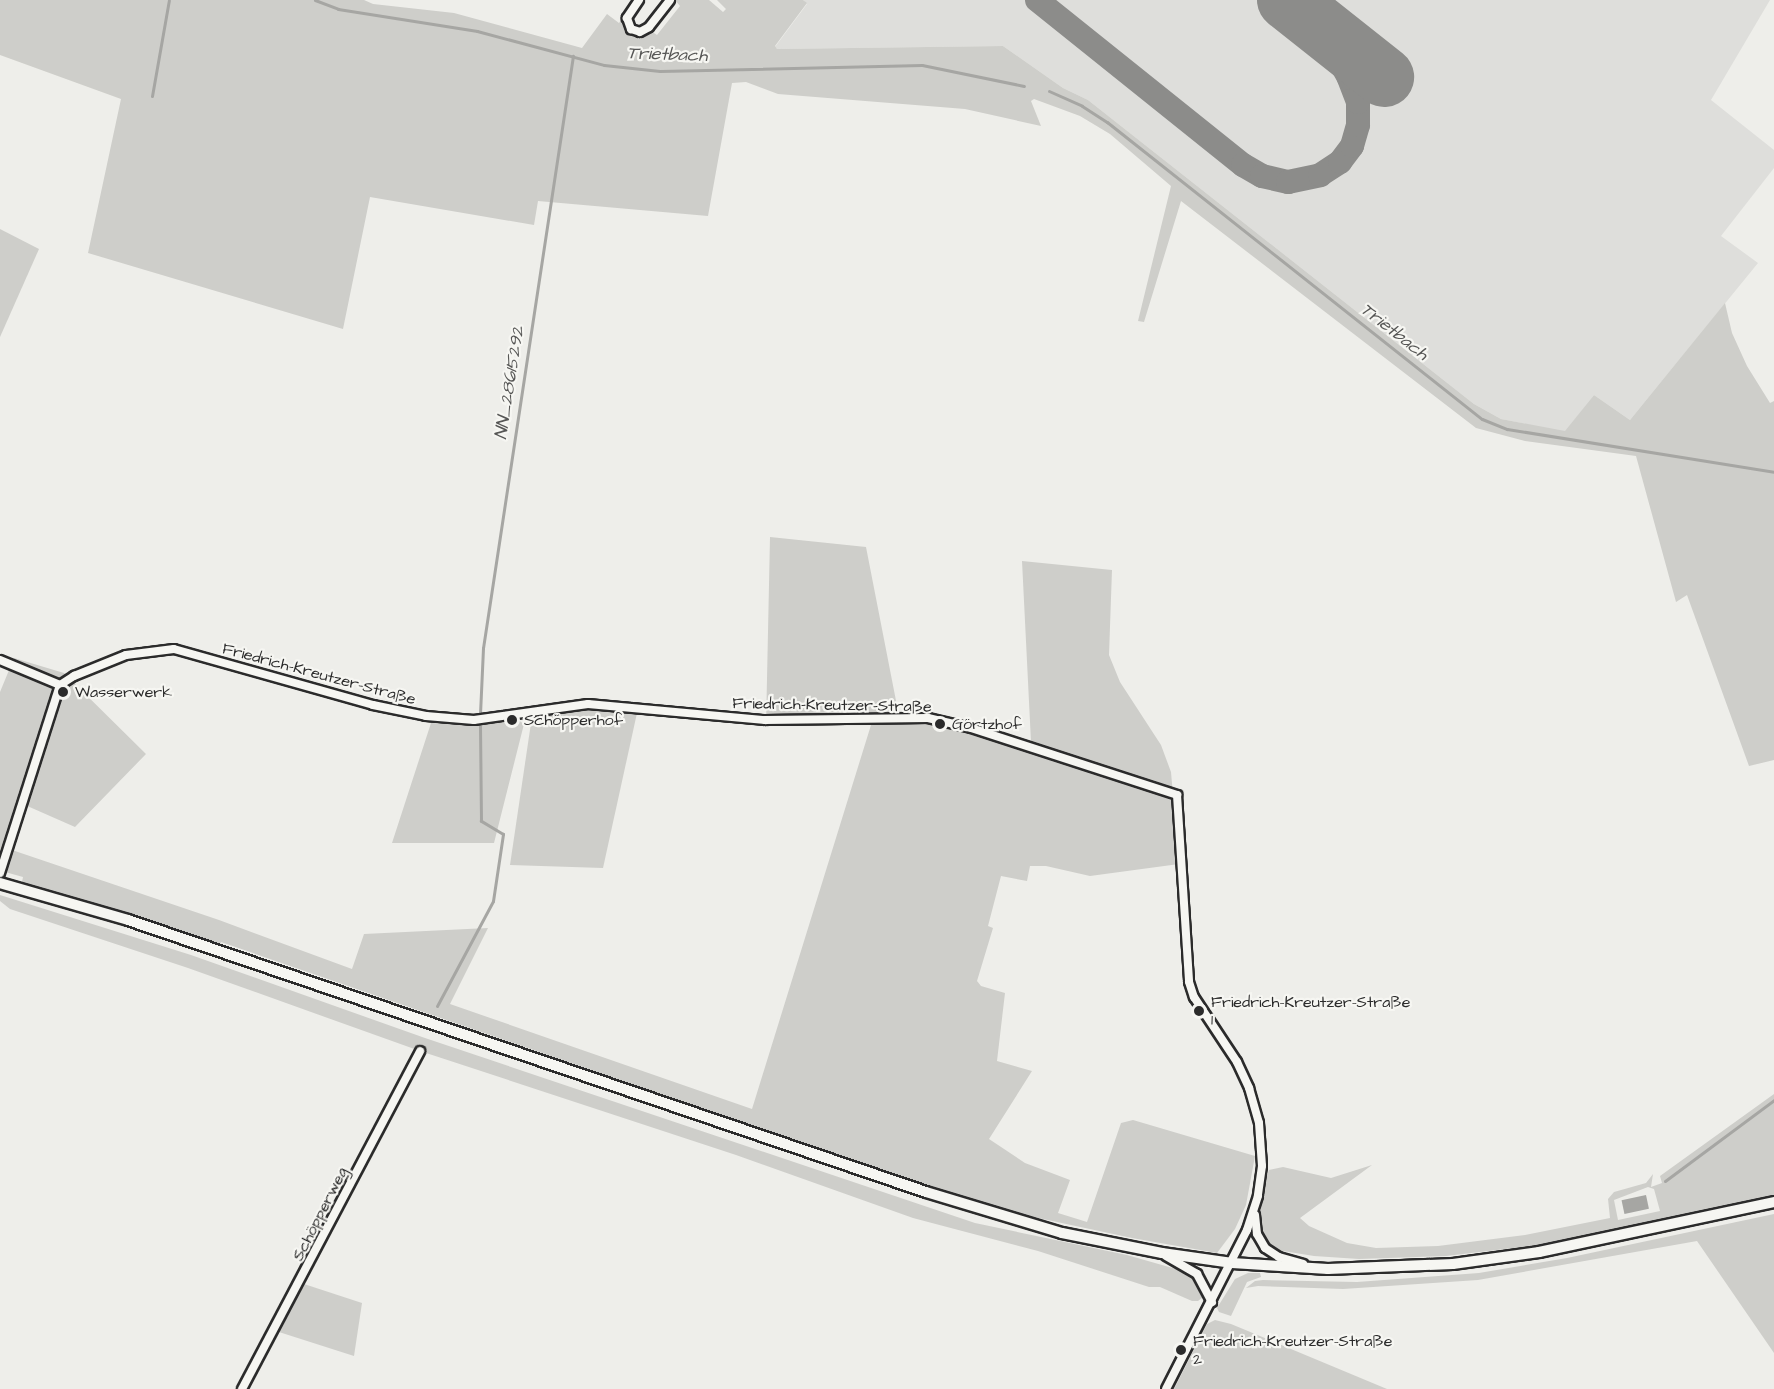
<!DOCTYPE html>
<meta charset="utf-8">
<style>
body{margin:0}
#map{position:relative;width:1774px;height:1389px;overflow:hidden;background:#eeeeea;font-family:"Architects Daughter",sans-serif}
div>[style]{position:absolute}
.built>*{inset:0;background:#dededb}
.green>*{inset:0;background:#cececa}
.water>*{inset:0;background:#a6a6a3;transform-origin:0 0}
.stream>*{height:3px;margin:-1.5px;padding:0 1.5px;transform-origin:1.5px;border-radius:1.5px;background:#a6a6a3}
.taxiway>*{height:24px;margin:-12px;padding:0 12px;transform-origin:12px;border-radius:12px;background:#8c8c8a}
.runway>*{height:60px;margin:-30px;padding:0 30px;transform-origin:30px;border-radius:30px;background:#8c8c8a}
.roads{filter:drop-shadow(2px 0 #2b2b2b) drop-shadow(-2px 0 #2b2b2b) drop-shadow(0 2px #2b2b2b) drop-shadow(0 -2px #2b2b2b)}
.street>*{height:8px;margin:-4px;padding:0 4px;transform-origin:4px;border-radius:4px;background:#f6f6f2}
.secondary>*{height:10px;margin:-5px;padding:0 5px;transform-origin:5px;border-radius:5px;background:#f6f6f2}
.dots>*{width:16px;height:16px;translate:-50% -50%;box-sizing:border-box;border:3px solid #f6f6f2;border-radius:50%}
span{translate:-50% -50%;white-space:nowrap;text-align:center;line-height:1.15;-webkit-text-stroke:4.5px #f6f6f2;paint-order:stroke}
.street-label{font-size:16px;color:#2b2b2b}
.poi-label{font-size:16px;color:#2b2b2b}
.left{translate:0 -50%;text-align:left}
.water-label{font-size:18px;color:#565655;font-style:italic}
</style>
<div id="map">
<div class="built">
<div style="clip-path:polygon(803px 0,1770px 0,1711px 100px,1774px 150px,1774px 168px,1721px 236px,1758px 263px,1630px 420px,1594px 395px,1565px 432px,1501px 419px,1474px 404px,1088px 100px,1063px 88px,1003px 46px,777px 49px,775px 47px,807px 4px)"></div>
</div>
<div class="green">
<div style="clip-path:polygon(0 0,364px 0,373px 4px,454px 13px,582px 48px,607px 14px,619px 23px,622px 19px,627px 33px,640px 36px,651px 31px,657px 35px,680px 6px,675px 0,709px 0,723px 12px,726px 9px,717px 0,803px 0,807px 3px,775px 46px,777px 49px,1003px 46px,1063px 88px,1088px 100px,1474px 404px,1501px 419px,1565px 431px,1594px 395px,1630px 420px,1725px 303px,1732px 333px,1747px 366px,1770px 403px,1774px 401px,1774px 760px,1749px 766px,1687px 595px,1676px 602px,1636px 456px,1525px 441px,1476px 428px,1181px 201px,1144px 322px,1138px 321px,1171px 186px,1110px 134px,1080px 116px,1034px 99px,1031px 101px,1041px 126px,965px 109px,778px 94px,746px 82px,732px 83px,708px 216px,538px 201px,534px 225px,370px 197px,343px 329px,88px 253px,121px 99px,0 55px)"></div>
<div style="clip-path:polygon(0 229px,39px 249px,0 337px)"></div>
<div style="clip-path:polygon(770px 537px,866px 547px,898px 711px,933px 714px,1031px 742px,1022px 561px,1112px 570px,1109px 655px,1120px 682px,1161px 745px,1171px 772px,1179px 864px,1090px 876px,1046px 866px,1030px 866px,1027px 881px,1001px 876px,988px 926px,993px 928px,977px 981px,981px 986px,1005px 993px,997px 1061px,1032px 1071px,989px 1139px,1025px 1163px,1070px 1180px,1058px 1213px,1087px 1222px,1121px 1123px,1133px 1120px,1255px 1156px,1246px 1205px,1235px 1229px,1217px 1253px,1132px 1238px,987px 1207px,221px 942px,220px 945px,22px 882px,23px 877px,5px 872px,11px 849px,0 866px,0 692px,14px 658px,64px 673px,146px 754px,75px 827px,25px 805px,12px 850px,219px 920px,352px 969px,364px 934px,488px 928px,450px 1004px,752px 1109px,871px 725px,766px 726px)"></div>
<div style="clip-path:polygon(587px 708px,637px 713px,603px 868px,510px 865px,531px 723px,540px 714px)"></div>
<div style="clip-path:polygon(518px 720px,524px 724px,494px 843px,392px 843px,431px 723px,472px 725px)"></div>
<div style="clip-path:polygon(0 895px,191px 955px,425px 1038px,975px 1223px,1127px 1255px,1183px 1271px,1193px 1276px,1200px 1283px,1203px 1297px,1198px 1301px,1192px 1301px,1160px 1287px,1149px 1287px,1038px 1251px,913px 1218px,736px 1155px,420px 1051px,188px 968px,10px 909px,0 901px)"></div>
<div style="clip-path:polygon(evenodd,1774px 1094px,1774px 1197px,1538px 1245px,1446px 1256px,1359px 1259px,1314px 1256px,1277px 1250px,1261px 1237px,1258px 1226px,1265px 1180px,1269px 1170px,1283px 1167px,1331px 1178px,1372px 1165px,1300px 1218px,1309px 1226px,1347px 1243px,1376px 1248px,1438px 1246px,1525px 1235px,1610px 1218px,1608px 1199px,1614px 1192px,1646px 1183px,1653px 1174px,1651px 1187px,1662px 1183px,1660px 1176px,1774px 1094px,1648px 1187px,1654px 1189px,1660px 1211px,1618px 1220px,1614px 1200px,1648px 1187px)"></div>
<div style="clip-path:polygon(1774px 1214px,1774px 1353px,1697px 1241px,1478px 1280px,1343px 1289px,1258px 1286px,1246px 1288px,1255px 1281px,1263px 1280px,1357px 1282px,1479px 1273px,1567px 1258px)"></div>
<div style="clip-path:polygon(1248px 1273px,1260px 1273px,1261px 1277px,1247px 1282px,1231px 1316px,1219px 1312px,1217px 1308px,1235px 1279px)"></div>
<div style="clip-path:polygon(304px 1284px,362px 1303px,354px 1356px,279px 1332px)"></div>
<div style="clip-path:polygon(1215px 1320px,1231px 1324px,1387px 1389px,1174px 1389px,1207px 1324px)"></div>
</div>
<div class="water">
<div style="left:1646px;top:1195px;width:14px;height:25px;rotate:78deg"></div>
</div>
<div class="stream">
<div style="left:315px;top:0;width:25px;rotate:21deg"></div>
<div style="left:338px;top:9px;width:141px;rotate:9deg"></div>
<div style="left:477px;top:31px;width:131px;rotate:15deg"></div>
<div style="left:604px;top:65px;width:56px;rotate:6.1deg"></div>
<div style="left:660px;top:71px;width:262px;rotate:-1.3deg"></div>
<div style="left:922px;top:65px;width:104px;rotate:11.6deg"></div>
<div style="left:1049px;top:91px;width:36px;rotate:24deg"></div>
<div style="left:1082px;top:106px;width:30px;rotate:33deg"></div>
<div style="left:1107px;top:122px;width:478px;rotate:38.4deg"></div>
<div style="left:1482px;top:419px;width:27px;rotate:22deg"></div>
<div style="left:1507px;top:429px;width:270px;rotate:9.1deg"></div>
<div style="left:152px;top:96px;width:97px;rotate:-80deg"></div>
<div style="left:480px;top:714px;width:66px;rotate:-87.4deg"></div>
<div style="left:483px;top:648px;width:599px;rotate:-81.36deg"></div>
<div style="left:437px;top:1006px;width:119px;rotate:-61.9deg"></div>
<div style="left:493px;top:901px;width:68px;rotate:-81.5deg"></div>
<div style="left:503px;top:834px;width:26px;rotate:-149deg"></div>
<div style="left:481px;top:821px;width:96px;rotate:-90.6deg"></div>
<div style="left:1665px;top:1181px;width:136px;rotate:-36.6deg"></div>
</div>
<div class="taxiway">
<div style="left:1037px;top:0;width:264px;rotate:38.7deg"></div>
<div style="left:1243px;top:165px;width:22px;rotate:30deg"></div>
<div style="left:1262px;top:176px;width:27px;rotate:13deg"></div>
<div style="left:1288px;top:182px;width:33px;rotate:-12deg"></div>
<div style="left:1320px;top:175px;width:24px;rotate:-33deg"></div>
<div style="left:1340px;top:162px;width:20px;rotate:-53deg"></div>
<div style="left:1352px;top:146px;width:22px;rotate:-74deg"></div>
<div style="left:1358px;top:125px;width:23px;rotate:-90deg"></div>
<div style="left:1358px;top:102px;width:26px;rotate:-111deg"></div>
<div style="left:1349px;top:78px;width:41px;rotate:-119.1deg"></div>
<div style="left:1329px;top:42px;width:30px;rotate:-130deg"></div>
</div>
<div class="runway">
<div style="left:1287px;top:0;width:124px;rotate:38.4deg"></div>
</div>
<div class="roads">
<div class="street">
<div style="left:639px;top:0;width:22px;rotate:124deg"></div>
<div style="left:627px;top:18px;width:12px;rotate:70deg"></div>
<div style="left:631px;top:29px;width:9px;rotate:18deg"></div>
<div style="left:640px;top:32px;width:10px;rotate:-29deg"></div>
<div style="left:649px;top:27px;width:34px;rotate:-52deg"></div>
<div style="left:0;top:660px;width:65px;rotate:22.6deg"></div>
<div style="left:60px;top:685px;width:17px;rotate:-33deg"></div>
<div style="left:74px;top:676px;width:56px;rotate:-22deg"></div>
<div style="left:126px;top:655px;width:48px;rotate:-7.1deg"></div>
<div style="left:174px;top:649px;width:207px;rotate:15.7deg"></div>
<div style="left:373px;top:705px;width:54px;rotate:11.7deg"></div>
<div style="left:426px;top:716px;width:48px;rotate:4.8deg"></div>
<div style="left:474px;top:720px;width:115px;rotate:-8deg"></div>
<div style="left:588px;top:704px;width:178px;rotate:5.2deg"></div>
<div style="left:765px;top:720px;width:163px;rotate:-0.7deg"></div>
<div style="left:928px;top:718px;width:44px;rotate:13.1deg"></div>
<div style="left:971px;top:728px;width:217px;rotate:18deg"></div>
<div style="left:1177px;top:795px;width:187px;rotate:86.3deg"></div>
<div style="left:1189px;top:982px;width:16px;rotate:72deg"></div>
<div style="left:1194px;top:997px;width:78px;rotate:56.5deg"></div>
<div style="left:1237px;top:1062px;width:29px;rotate:65deg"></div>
<div style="left:1249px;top:1088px;width:36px;rotate:74deg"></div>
<div style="left:1259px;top:1123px;width:43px;rotate:86deg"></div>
<div style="left:1262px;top:1166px;width:30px;rotate:98deg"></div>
<div style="left:1258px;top:1196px;width:36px;rotate:108deg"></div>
<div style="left:1247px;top:1230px;width:178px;rotate:117deg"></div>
<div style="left:0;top:873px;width:197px;rotate:-72.3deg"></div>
<div style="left:1255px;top:1215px;width:19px;rotate:84deg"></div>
<div style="left:1257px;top:1234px;width:16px;rotate:60deg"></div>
<div style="left:1265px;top:1248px;width:17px;rotate:33deg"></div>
<div style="left:1279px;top:1257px;width:25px;rotate:16deg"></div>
<div style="left:1166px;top:1256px;width:36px;rotate:30deg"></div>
<div style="left:1197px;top:1274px;width:32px;rotate:62deg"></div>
<div style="left:242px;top:1389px;width:382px;rotate:-62.2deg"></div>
</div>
<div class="secondary">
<div style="left:0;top:883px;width:133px;rotate:16.1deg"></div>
<div style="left:128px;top:920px;width:843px;rotate:18.82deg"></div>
<div style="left:926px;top:1192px;width:142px;rotate:16.8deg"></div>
<div style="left:1062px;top:1233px;width:102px;rotate:11.3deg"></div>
<div style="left:1162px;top:1253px;width:71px;rotate:8.1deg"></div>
<div style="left:1232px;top:1263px;width:96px;rotate:3.6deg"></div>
<div style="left:1328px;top:1269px;width:125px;rotate:-2.3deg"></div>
<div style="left:1453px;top:1264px;width:87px;rotate:-7.9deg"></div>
<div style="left:1539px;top:1252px;width:240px;rotate:-12deg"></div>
</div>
</div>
<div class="dots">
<div style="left:63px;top:692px;background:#2b2b2b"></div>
<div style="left:512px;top:720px;background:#2b2b2b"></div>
<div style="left:940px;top:724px;background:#2b2b2b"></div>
<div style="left:1199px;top:1011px;background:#2b2b2b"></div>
<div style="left:1181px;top:1350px;background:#2b2b2b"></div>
</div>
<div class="street-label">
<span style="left:319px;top:674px;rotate:15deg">Friedrich-Kreutzer-Straße</span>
<span style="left:832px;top:705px;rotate:1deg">Friedrich-Kreutzer-Straße</span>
<span style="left:320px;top:1214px;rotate:-63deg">Schöpperweg</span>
</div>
<div class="poi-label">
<span class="left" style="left:75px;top:692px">Wasserwerk</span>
<span class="left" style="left:524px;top:720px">Schöpperhof</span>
<span class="left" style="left:952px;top:724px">Görtzhof</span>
<span class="left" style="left:1211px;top:1011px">Friedrich-Kreutzer-Straße<br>1</span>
<span class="left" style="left:1193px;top:1350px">Friedrich-Kreutzer-Straße<br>2</span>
</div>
<div class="water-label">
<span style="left:667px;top:55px;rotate:2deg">Trietbach</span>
<span style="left:1394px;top:332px;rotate:38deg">Trietbach</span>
<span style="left:510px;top:383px;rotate:-81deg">NN_28615292</span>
</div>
</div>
